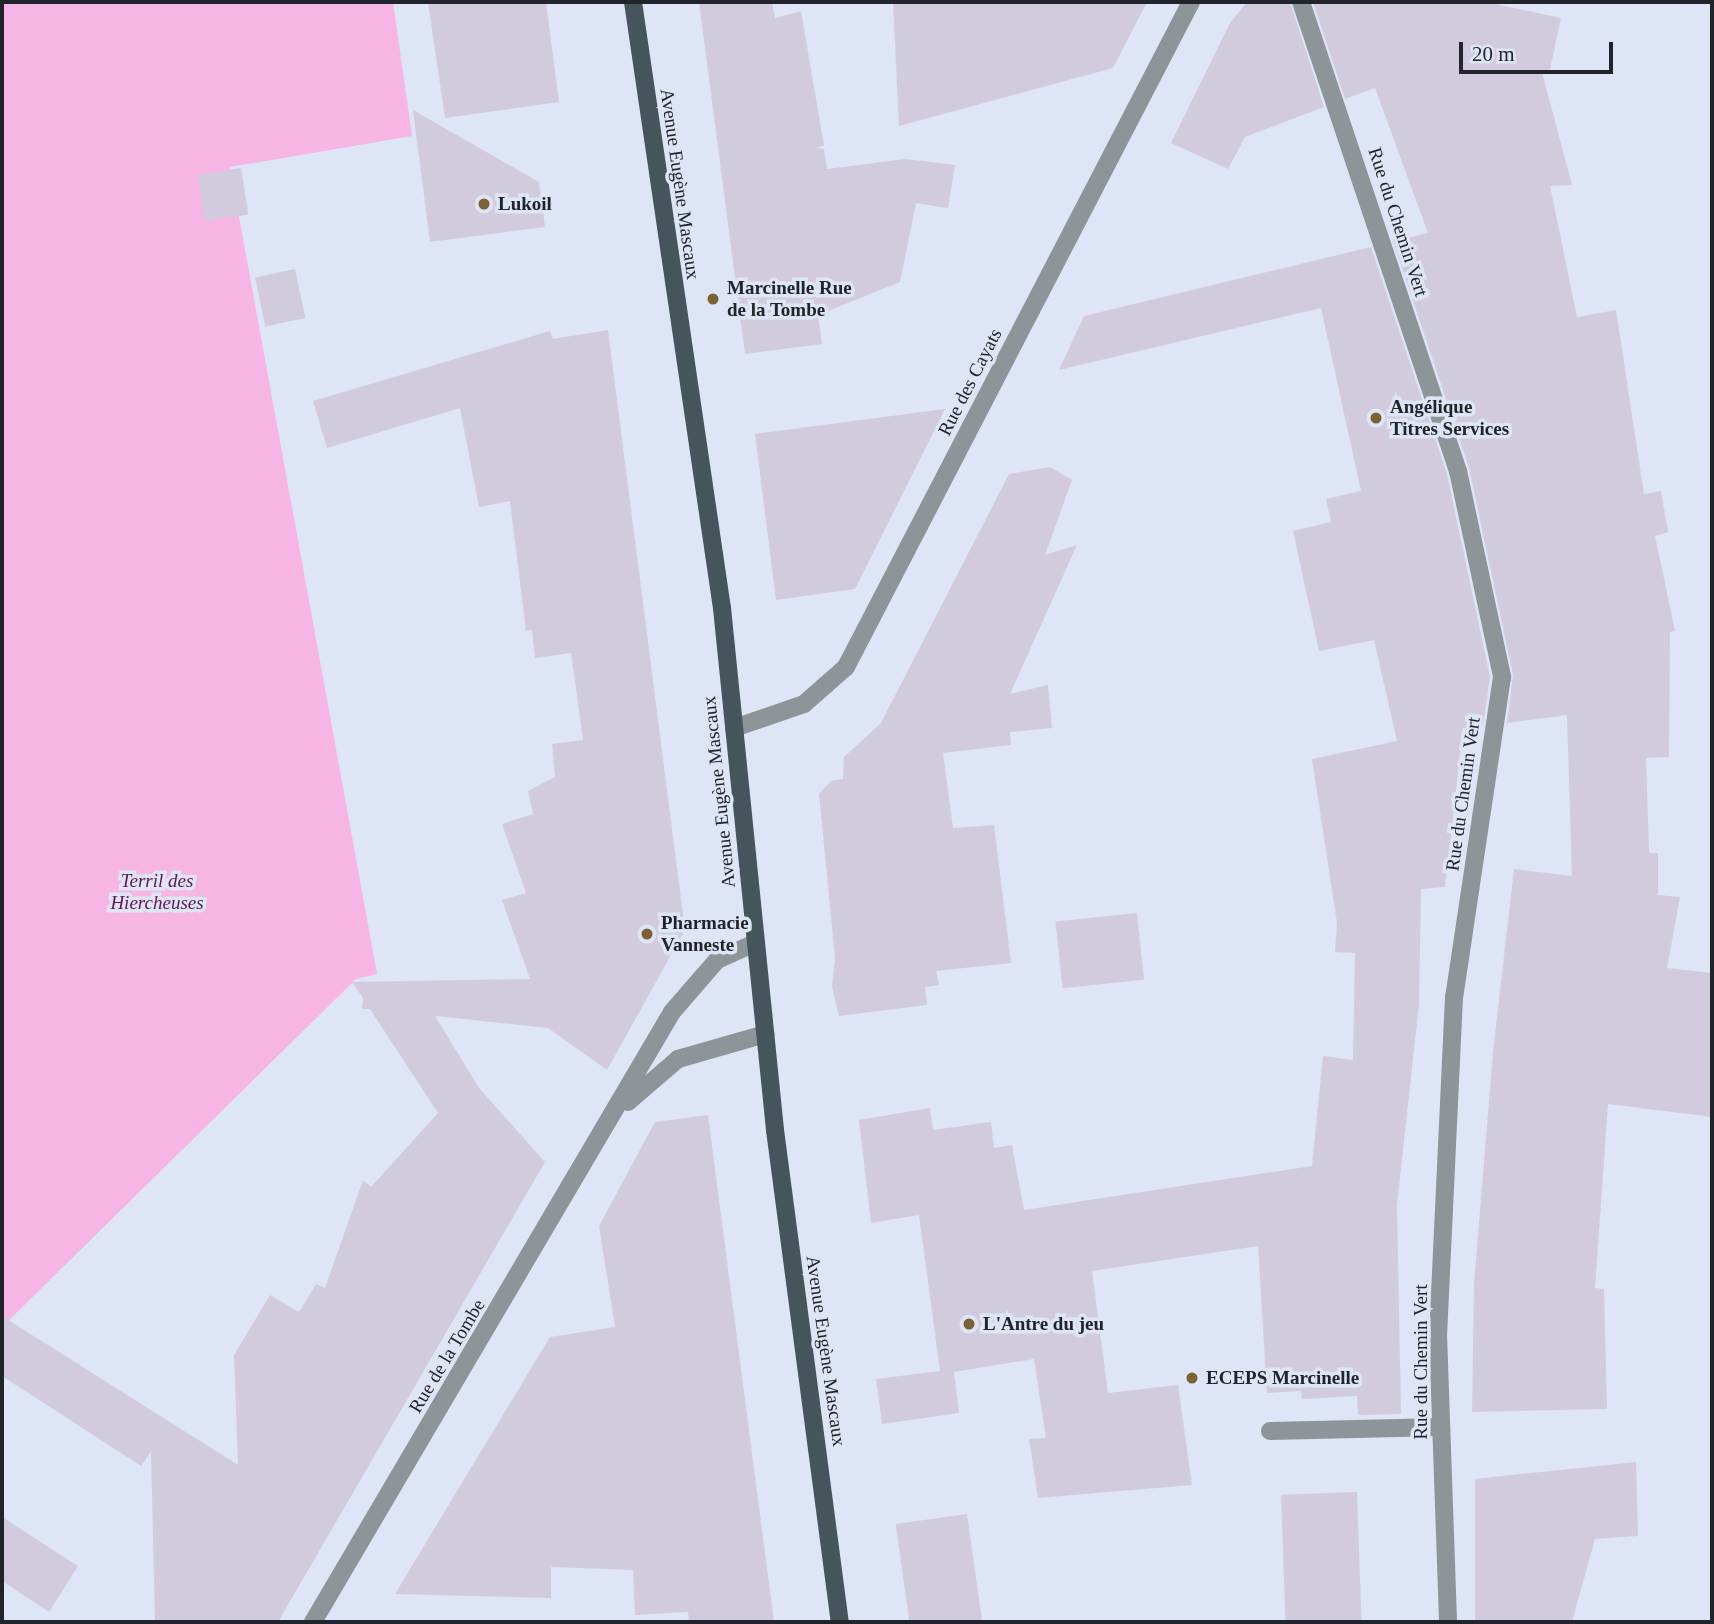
<!DOCTYPE html>
<meta charset="utf-8">
<style>
body{margin:0}
#map{position:relative;width:1714px;height:1624px;overflow:hidden;background:#dde5f7;font-family:Georgia,serif}
div>[style]{position:absolute}
.green>*{inset:0;background:#f6b5e5}
.building>*{inset:0;background:#d2cbdd;transform-origin:0 0}
.minor>*{height:18px;margin:-9px;padding:0 9px;transform-origin:9px;border-radius:9px;background:#8d9599}
.major>*{height:18px;margin:-9px;padding:0 9px;transform-origin:9px;border-radius:9px;background:#46545c}
.dots>*{width:19px;height:19px;translate:-50% -50%;box-sizing:border-box;border:4px solid #dde5f7;border-radius:50%}
span{translate:-50% -50%;white-space:nowrap;text-align:center;line-height:1.15;-webkit-text-stroke:7px #dde5f7;paint-order:stroke}
.street-label{font-size:19px;color:#21242a}
.poi-label{font-size:19px;color:#21242a;font-weight:700}
.left{translate:0 -50%;text-align:left}
.park-label{font-size:19px;color:#661257;font-style:italic}
.frame{position:absolute;inset:0;border:4px solid #21242a;pointer-events:none}
.scale{position:absolute;left:1459px;top:42px;width:154px;height:32px;box-sizing:border-box;border:4px solid #21242a;border-top:0;padding-left:9px;font-size:21px;line-height:24px;white-space:nowrap;color:#21242a;-webkit-text-stroke:5px #dde5f7;paint-order:stroke}
</style>
<div id="map">
<div class="green">
<div style="clip-path:polygon(2px 2px,393px 2px,412px 136px,230px 167px,377px 974px,356px 979px,2px 1327px)"></div>
</div>
<div class="building">
<div style="clip-path:polygon(428px 2px,546px 2px,559px 102px,445px 118px)"></div>
<div style="clip-path:polygon(699px 2px,772px 2px,775px 18px,801px 11px,824px 146px,815px 148px,824px 149px,827px 169px,906px 159px,955px 165px,948px 208px,916px 203px,900px 282px,818px 315px,822px 344px,745px 354px)"></div>
<div style="clip-path:polygon(893px 2px,1147px 2px,1113px 68px,899px 126px)"></div>
<div style="clip-path:polygon(1247px 2px,1290px 2px,1324px 107px,1245px 137px,1228px 169px,1171px 143px,1230px 23px)"></div>
<div style="clip-path:polygon(1313px 2px,1486px 2px,1561px 18px,1549px 74px,1542px 72px,1572px 185px,1550px 186px,1577px 317px,1616px 310px,1644px 494px,1661px 491px,1668px 532px,1655px 536px,1675px 631px,1670px 632px,1669px 757px,1646px 758px,1649px 853px,1658px 853px,1658px 895px,1680px 897px,1667px 968px,1712px 973px,1712px 1117px,1608px 1104px,1595px 1288px,1604px 1289px,1607px 1409px,1472px 1412px,1474px 1284px,1493px 1052px,1514px 869px,1572px 876px,1567px 715px,1507px 723px,1513px 675px,1469px 468px,1393px 241px,1428px 233px,1375px 88px,1345px 99px)"></div>
<div style="clip-path:polygon(413px 110px,539px 182px,545px 227px,430px 242px)"></div>
<div style="left:241px;top:168px;width:47px;height:44px;rotate:81deg"></div>
<div style="clip-path:polygon(1371px 247px,1447px 474px,1490px 677px,1483px 726px,1463px 728px,1445px 887px,1421px 889px,1419px 1004px,1397px 1205px,1401px 1414px,1358px 1415px,1357px 1396px,1302px 1399px,1301px 1391px,1267px 1393px,1258px 1246px,1092px 1271px,1108px 1393px,1178px 1385px,1192px 1485px,1038px 1498px,1029px 1439px,1046px 1438px,1034px 1359px,954px 1372px,959px 1413px,882px 1424px,876px 1379px,940px 1371px,919px 1215px,871px 1223px,859px 1120px,930px 1108px,933px 1130px,991px 1122px,994px 1148px,1012px 1145px,1024px 1210px,1312px 1166px,1323px 1056px,1353px 1060px,1355px 953px,1335px 952px,1337px 923px,1312px 759px,1397px 741px,1374px 640px,1319px 651px,1293px 531px,1331px 522px,1326px 499px,1361px 491px,1321px 308px,1059px 370px,1084px 316px)"></div>
<div style="left:295px;top:269px;width:50px;height:41px;rotate:78deg"></div>
<div style="clip-path:polygon(608px 330px,685px 930px,607px 1070px,548px 1028px,435px 1016px,479px 1088px,545px 1162px,278px 1622px,155px 1622px,151px 1451px,141px 1466px,2px 1376px,2px 1316px,238px 1465px,234px 1355px,270px 1295px,299px 1312px,316px 1284px,325px 1288px,363px 1180px,371px 1187px,438px 1113px,370px 1009px,362px 1009px,363px 998px,352px 982px,530px 979px,502px 900px,526px 893px,502px 824px,533px 814px,528px 791px,555px 777px,552px 744px,583px 740px,571px 653px,535px 658px,532px 630px,526px 631px,510px 501px,479px 507px,460px 408px,327px 448px,313px 401px,550px 331px,553px 339px)"></div>
<div style="clip-path:polygon(945px 409px,855px 589px,776px 600px,755px 434px)"></div>
<div style="clip-path:polygon(1050px 467px,1072px 480px,1045px 555px,1077px 545px,1010px 694px,1048px 685px,1052px 728px,1010px 732px,1011px 745px,943px 753px,953px 828px,994px 825px,1011px 963px,936px 971px,939px 985px,925px 987px,927px 1005px,839px 1016px,832px 987px,835px 958px,819px 794px,831px 781px,843px 779px,844px 757px,881px 723px,1009px 474px)"></div>
<div style="left:1137px;top:913px;width:67px;height:82px;rotate:84deg"></div>
<div style="clip-path:polygon(708px 1115px,774px 1622px,689px 1622px,688px 1612px,635px 1615px,633px 1570px,551px 1567px,551px 1598px,395px 1594px,550px 1337px,615px 1327px,599px 1226px,655px 1122px)"></div>
<div style="clip-path:polygon(1636px 1462px,1638px 1536px,1595px 1539px,1572px 1622px,1475px 1622px,1475px 1479px)"></div>
<div style="left:1357px;top:1492px;width:130px;height:76px;rotate:88deg"></div>
<div style="left:967px;top:1514px;width:109px;height:72px;rotate:82deg"></div>
<div style="clip-path:polygon(2px 1517px,78px 1566px,49px 1612px,2px 1581px)"></div>
</div>
<div class="minor">
<div style="left:1301px;top:2px;width:495px;rotate:71.5deg"></div>
<div style="left:1458px;top:471px;width:211px;rotate:77.9deg"></div>
<div style="left:1502px;top:677px;width:324px;rotate:98.5deg"></div>
<div style="left:1454px;top:997px;width:337px;rotate:92.7deg"></div>
<div style="left:1438px;top:1334px;width:288px;rotate:88deg"></div>
<div style="left:734px;top:728px;width:74px;rotate:-18.9deg"></div>
<div style="left:804px;top:704px;width:56px;rotate:-41.4deg"></div>
<div style="left:846px;top:667px;width:749px;rotate:-62.58deg"></div>
<div style="left:628px;top:1102px;width:66px;rotate:-40.7deg"></div>
<div style="left:678px;top:1059px;width:91px;rotate:-16deg"></div>
<div style="left:1270px;top:1431px;width:171px;rotate:-1.3deg"></div>
<div style="left:313px;top:1622px;width:708px;rotate:-59.52deg"></div>
<div style="left:672px;top:1012px;width:69px;rotate:-49.1deg"></div>
<div style="left:717px;top:960px;width:42px;rotate:-24.1deg"></div>
</div>
<div class="major">
<div style="left:633px;top:2px;width:613px;rotate:81.65deg"></div>
<div style="left:722px;top:608px;width:525px;rotate:84.2deg"></div>
<div style="left:775px;top:1130px;width:496px;rotate:82.5deg"></div>
</div>
<div class="dots">
<div style="left:484px;top:204px;background:#7c6133"></div>
<div style="left:713px;top:299px;background:#7c6133"></div>
<div style="left:1376px;top:418px;background:#7c6133"></div>
<div style="left:647px;top:934px;background:#7c6133"></div>
<div style="left:969px;top:1324px;background:#7c6133"></div>
<div style="left:1192px;top:1378px;background:#7c6133"></div>
</div>
<div class="street-label">
<span style="left:680px;top:184px;rotate:82deg">Avenue Eugène Mascaux</span>
<span style="left:1398px;top:222px;rotate:72deg">Rue du Chemin Vert</span>
<span style="left:970px;top:382px;rotate:-63deg">Rue des Cayats</span>
<span style="left:719px;top:792px;rotate:-96deg">Avenue Eugène Mascaux</span>
<span style="left:1463px;top:794px;rotate:-82deg">Rue du Chemin Vert</span>
<span style="left:826px;top:1351px;rotate:82deg">Avenue Eugène Mascaux</span>
<span style="left:447px;top:1356px;rotate:-59deg">Rue de la Tombe</span>
<span style="left:1421px;top:1362px;rotate:-90deg">Rue du Chemin Vert</span>
</div>
<div class="poi-label">
<span class="left" style="left:498px;top:204px">Lukoil</span>
<span class="left" style="left:727px;top:299px">Marcinelle Rue<br>de la Tombe</span>
<span class="left" style="left:1390px;top:418px">Angélique<br>Titres Services</span>
<span class="left" style="left:661px;top:934px">Pharmacie<br>Vanneste</span>
<span class="left" style="left:983px;top:1324px">L'Antre du jeu</span>
<span class="left" style="left:1206px;top:1378px">ECEPS Marcinelle</span>
</div>
<div class="park-label">
<span style="left:157px;top:892px">Terril des<br>Hiercheuses</span>
</div>
<div class="frame"></div>
<div class="scale">20 m</div>
</div>
